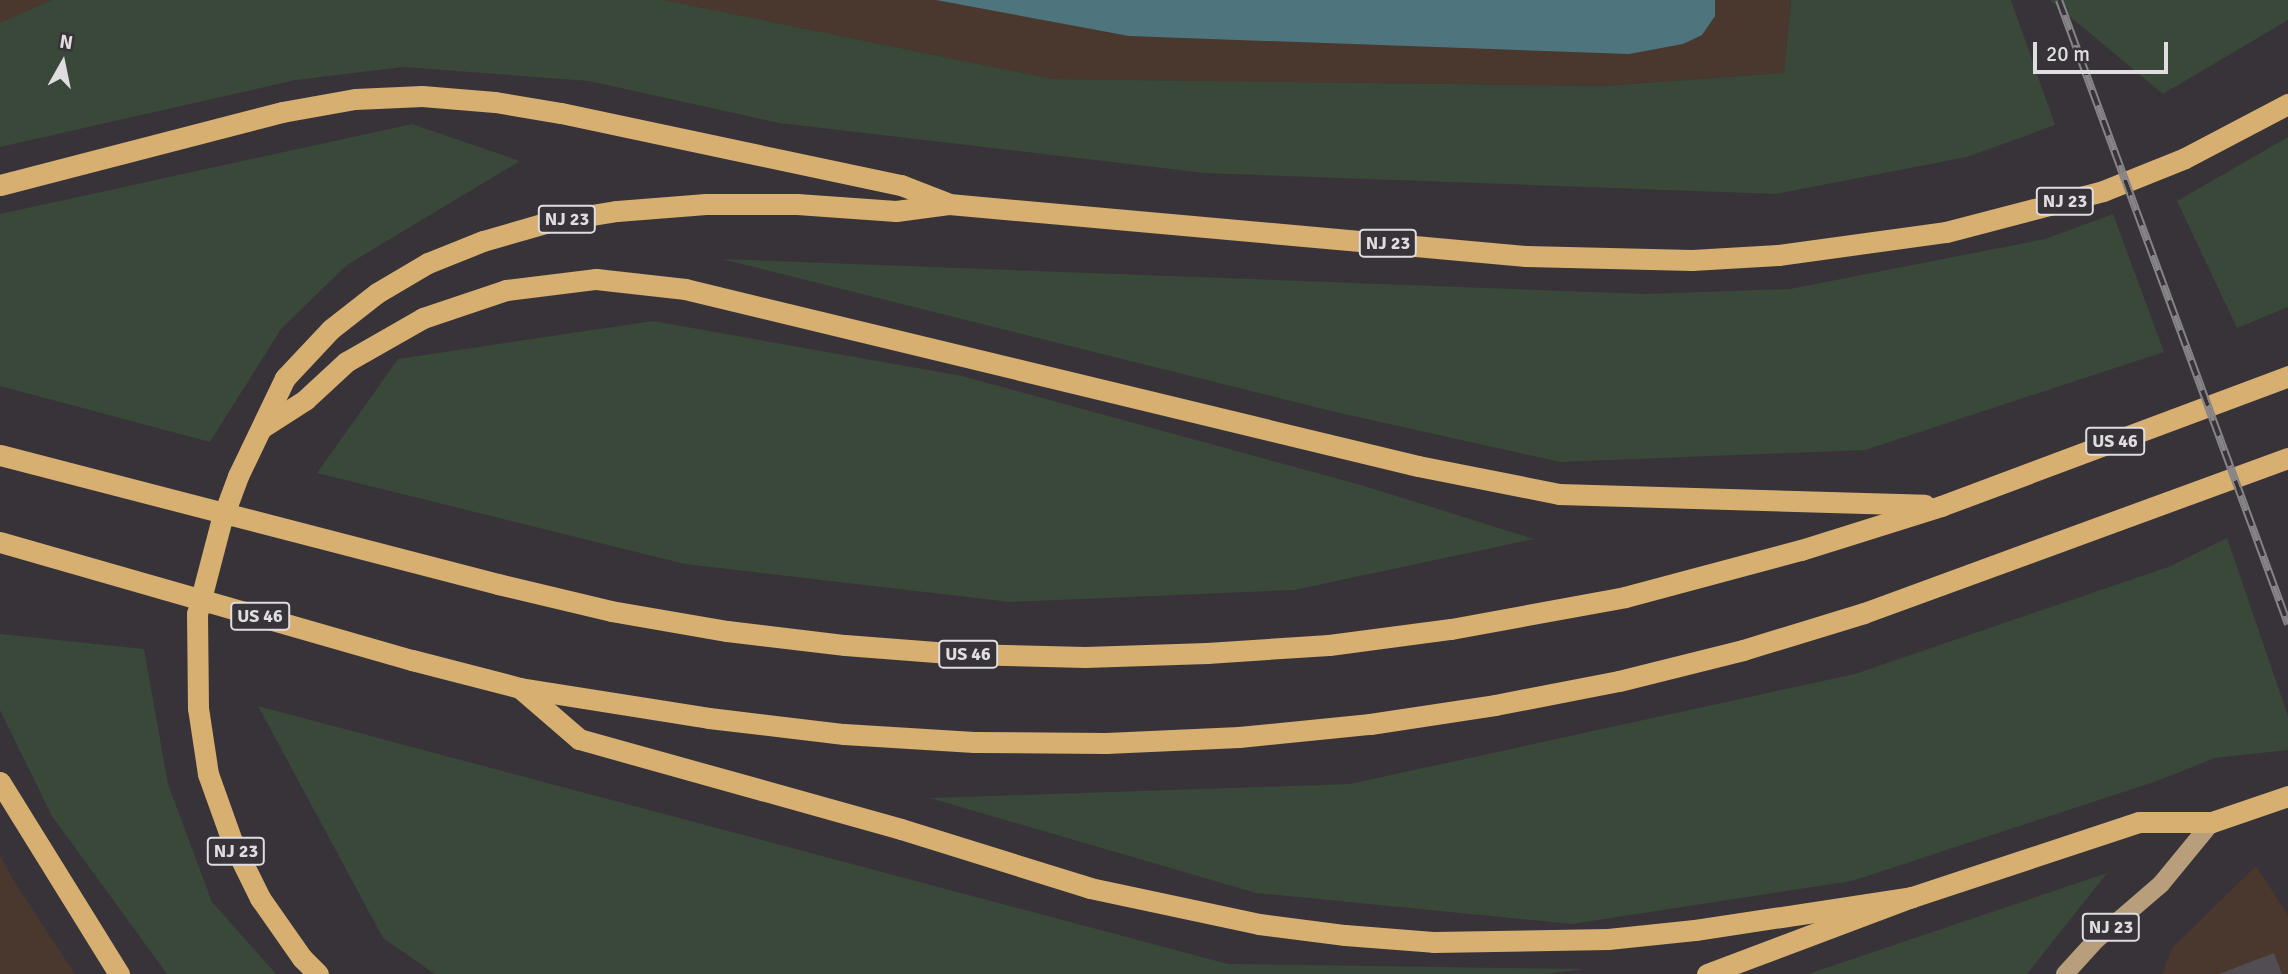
<!DOCTYPE html>
<style>
body{margin:0}
#map{position:relative;width:2288px;height:974px;overflow:hidden;background:#373338;font-family:Signika,sans-serif}
div>[style]{position:absolute}
.commercial>*{inset:0;background:#4a382e}
.green>*{inset:0;background:#394838}
.water>*{inset:0;background:#4e747e}
.building>*{inset:0;background:#514d52}
.major>*{height:18px;margin:-9px;padding:0 9px;transform-origin:9px;border-radius:9px;background:#b89e7a}
.highway>*{height:21px;margin:-10.5px;padding:0 10.5px;transform-origin:10.5px;border-radius:10.5px;background:#d7af70}
.rail>*{height:8px;margin-top:-4px;transform-origin:0;background:repeating-linear-gradient(90deg,#373338 0 16px,#878488 0 32px);box-sizing:border-box;border-block:2px solid #878488}
span{translate:-50% -50%;white-space:nowrap;text-align:center;line-height:1.15;-webkit-text-stroke:5px #373338;paint-order:stroke}
.shield-label span{padding:2px 5px;background:#373338;border:2px solid;border-radius:5px;-webkit-text-stroke-width:0}
.shield-label{font-size:18px;color:#dfdde0;font-weight:700}
.north{position:absolute;left:28px;top:28px;width:70px;height:70px;-webkit-text-stroke:5px #373338;paint-order:stroke;rotate:9deg;font-size:19px;font-weight:700;line-height:28px;text-align:center;color:#dfdde0}
.north::after{content:'';display:block;margin:auto;width:24px;height:32px;background:#dfdde0;clip-path:polygon(50% 0,100% 100%,50% 72%,0 100%)}
.scale{position:absolute;left:2033px;top:42px;width:135px;height:32px;box-sizing:border-box;border:4px solid #dfdde0;border-top:0;padding-left:9px;font-size:21px;line-height:24px;white-space:nowrap;color:#dfdde0;-webkit-text-stroke:5px #373338;paint-order:stroke}
</style>
<div id="map">
<div class="commercial">
<div style="clip-path:polygon(0 0,52px 0,0 23px)"></div>
<div style="clip-path:polygon(664px 0,1791px 0,1784px 73px,1604px 86px,1053px 79px)"></div>
<div style="clip-path:polygon(0 856px,15px 883px,75px 974px,0 974px)"></div>
<div style="clip-path:polygon(2256px 866px,2288px 915px,2288px 974px,2162px 974px,2173px 947px)"></div>
</div>
<div class="green">
<div style="clip-path:polygon(52px 0,664px 0,1053px 79px,1604px 86px,1784px 73px,1791px 0,2011px 0,2055px 125px,1967px 157px,1776px 194px,1205px 173px,779px 123px,589px 81px,403px 67px,296px 80px,0 147px,0 23px)"></div>
<div style="clip-path:polygon(2050px 0,2288px 0,2288px 20px,2163px 94px)"></div>
<div style="clip-path:polygon(412px 124px,520px 161px,347px 265px,281px 329px,210px 442px,0 386px,0 214px)"></div>
<div style="clip-path:polygon(2288px 137px,2288px 307px,2237px 328px,2177px 201px)"></div>
<div style="clip-path:polygon(2113px 214px,2164px 352px,1865px 450px,1560px 462px,1335px 412px,722px 259px,1645px 294px,1790px 289px,2045px 239px)"></div>
<div style="clip-path:polygon(653px 321px,962px 376px,1361px 485px,1534px 539px,1294px 590px,1010px 602px,685px 564px,317px 473px,398px 359px)"></div>
<div style="clip-path:polygon(2227px 538px,2288px 716px,2288px 750px,2215px 758px,2157px 781px,1852px 881px,1572px 924px,1256px 893px,930px 798px,1350px 784px,1855px 674px,2171px 566px)"></div>
<div style="clip-path:polygon(0 634px,144px 649px,168px 784px,212px 902px,276px 974px,167px 974px,52px 816px,0 710px)"></div>
<div style="clip-path:polygon(258px 706px,1228px 964px,1585px 969px,1545px 974px,435px 974px,383px 938px)"></div>
<div style="clip-path:polygon(2107px 873px,2027px 974px,1808px 974px)"></div>
</div>
<div class="water">
<div style="clip-path:polygon(936px 0,1715px 0,1715px 16px,1702px 35px,1683px 44px,1629px 54px,1129px 36px)"></div>
</div>
<div class="building">
<div style="clip-path:polygon(2274px 953px,2282px 974px,2219px 974px)"></div>
</div>
<div class="major">
<div style="left:2065px;top:974px;width:46px;rotate:-47.6deg"></div>
<div style="left:2096px;top:940px;width:86px;rotate:-40.7deg"></div>
<div style="left:2161px;top:884px;width:80px;rotate:-50.6deg"></div>
</div>
<div class="highway">
<div style="left:0;top:185px;width:291px;rotate:-14.5deg"></div>
<div style="left:282px;top:112px;width:74px;rotate:-10.1deg"></div>
<div style="left:355px;top:99px;width:67px;rotate:-2.6deg"></div>
<div style="left:422px;top:96px;width:73px;rotate:4.7deg"></div>
<div style="left:495px;top:102px;width:67px;rotate:9.5deg"></div>
<div style="left:561px;top:113px;width:348px;rotate:12deg"></div>
<div style="left:901px;top:185px;width:49px;rotate:21.4deg"></div>
<div style="left:263px;top:427px;width:50px;rotate:-32.7deg"></div>
<div style="left:305px;top:400px;width:56px;rotate:-42.8deg"></div>
<div style="left:346px;top:362px;width:89px;rotate:-29.7deg"></div>
<div style="left:423px;top:318px;width:88px;rotate:-18.6deg"></div>
<div style="left:506px;top:290px;width:91px;rotate:-7deg"></div>
<div style="left:596px;top:279px;width:90px;rotate:6.4deg"></div>
<div style="left:685px;top:289px;width:754px;rotate:13.58deg"></div>
<div style="left:1418px;top:466px;width:144px;rotate:11.2deg"></div>
<div style="left:1559px;top:494px;width:366px;rotate:1.7deg"></div>
<div style="left:0;top:455px;width:514px;rotate:14.52deg"></div>
<div style="left:498px;top:584px;width:116px;rotate:13.4deg"></div>
<div style="left:611px;top:611px;width:118px;rotate:9.8deg"></div>
<div style="left:727px;top:631px;width:119px;rotate:6.8deg"></div>
<div style="left:845px;top:645px;width:117px;rotate:4.4deg"></div>
<div style="left:962px;top:654px;width:123px;rotate:1.4deg"></div>
<div style="left:1085px;top:657px;width:122px;rotate:-1.9deg"></div>
<div style="left:1207px;top:653px;width:122px;rotate:-3.8deg"></div>
<div style="left:1329px;top:645px;width:123px;rotate:-7.5deg"></div>
<div style="left:1451px;top:629px;width:177px;rotate:-10.4deg"></div>
<div style="left:1625px;top:597px;width:182px;rotate:-15deg"></div>
<div style="left:1801px;top:550px;width:147px;rotate:-17.4deg"></div>
<div style="left:1941px;top:506px;width:371px;rotate:-20.5deg"></div>
<div style="left:0;top:542px;width:429px;rotate:16deg"></div>
<div style="left:412px;top:660px;width:112px;rotate:14.5deg"></div>
<div style="left:520px;top:688px;width:191px;rotate:9deg"></div>
<div style="left:709px;top:718px;width:136px;rotate:6.8deg"></div>
<div style="left:844px;top:734px;width:130px;rotate:3.5deg"></div>
<div style="left:974px;top:742px;width:132px;rotate:0.4deg"></div>
<div style="left:1106px;top:743px;width:133px;rotate:-2.6deg"></div>
<div style="left:1239px;top:737px;width:132px;rotate:-5.7deg"></div>
<div style="left:1370px;top:724px;width:126px;rotate:-8.6deg"></div>
<div style="left:1495px;top:705px;width:126px;rotate:-11deg"></div>
<div style="left:1619px;top:681px;width:128px;rotate:-14deg"></div>
<div style="left:1743px;top:650px;width:127px;rotate:-17deg"></div>
<div style="left:1864px;top:613px;width:451px;rotate:-20.1deg"></div>
<div style="left:520px;top:688px;width:78px;rotate:40.8deg"></div>
<div style="left:579px;top:739px;width:334px;rotate:15.6deg"></div>
<div style="left:901px;top:829px;width:198px;rotate:17.3deg"></div>
<div style="left:1090px;top:888px;width:173px;rotate:12deg"></div>
<div style="left:1259px;top:924px;width:87px;rotate:7.3deg"></div>
<div style="left:1345px;top:935px;width:88px;rotate:4.5deg"></div>
<div style="left:1433px;top:942px;width:175px;rotate:-1deg"></div>
<div style="left:1608px;top:939px;width:87px;rotate:-5.9deg"></div>
<div style="left:1695px;top:930px;width:219px;rotate:-8.6deg"></div>
<div style="left:0;top:782px;width:226px;rotate:58.2deg"></div>
<div style="left:318px;top:974px;width:23px;rotate:-135deg"></div>
<div style="left:302px;top:958px;width:73px;rotate:-125deg"></div>
<div style="left:260px;top:898px;width:64px;rotate:-116.2deg"></div>
<div style="left:232px;top:841px;width:71px;rotate:-109.7deg"></div>
<div style="left:208px;top:774px;width:67px;rotate:-98.6deg"></div>
<div style="left:198px;top:708px;width:94px;rotate:-90.6deg"></div>
<div style="left:197px;top:614px;width:95px;rotate:-75.4deg"></div>
<div style="left:221px;top:522px;width:49px;rotate:-69.7deg"></div>
<div style="left:238px;top:476px;width:109px;rotate:-64.4deg"></div>
<div style="left:285px;top:378px;width:67px;rotate:-46.8deg"></div>
<div style="left:331px;top:329px;width:58px;rotate:-38deg"></div>
<div style="left:377px;top:293px;width:59px;rotate:-30.5deg"></div>
<div style="left:428px;top:263px;width:59px;rotate:-21.8deg"></div>
<div style="left:483px;top:241px;width:69px;rotate:-16.1deg"></div>
<div style="left:549px;top:222px;width:69px;rotate:-9.2deg"></div>
<div style="left:617px;top:211px;width:89px;rotate:-4.5deg"></div>
<div style="left:706px;top:204px;width:91px"></div>
<div style="left:797px;top:204px;width:99px;rotate:4deg"></div>
<div style="left:896px;top:211px;width:53px;rotate:-7.5deg"></div>
<div style="left:949px;top:204px;width:579px;rotate:5.15deg"></div>
<div style="left:1526px;top:256px;width:166px;rotate:1.4deg"></div>
<div style="left:1692px;top:260px;width:86px;rotate:-3.3deg"></div>
<div style="left:1778px;top:255px;width:170px;rotate:-7.8deg"></div>
<div style="left:1946px;top:232px;width:162px;rotate:-14.6deg"></div>
<div style="left:2103px;top:191px;width:88px;rotate:-21.9deg"></div>
<div style="left:2185px;top:158px;width:116px;rotate:-27.7deg"></div>
<div style="left:1707px;top:974px;width:219px;rotate:-20.6deg"></div>
<div style="left:1912px;top:897px;width:239px;rotate:-18.3deg"></div>
<div style="left:2139px;top:822px;width:73px"></div>
<div style="left:2212px;top:822px;width:80px;rotate:-18.9deg"></div>
</div>
<div class="rail">
<div style="left:2059px;top:0;width:665px;rotate:69.85deg"></div>
</div>
<div class="shield-label">
<span style="left:2065px;top:201px">NJ 23</span>
<span style="left:567px;top:219px">NJ 23</span>
<span style="left:1388px;top:243px">NJ 23</span>
<span style="left:2115px;top:441px">US 46</span>
<span style="left:260px;top:616px">US 46</span>
<span style="left:968px;top:654px">US 46</span>
<span style="left:236px;top:851px">NJ 23</span>
<span style="left:2111px;top:927px">NJ 23</span>
</div>
<div class="north">N</div>
<div class="scale">20 m</div>
</div>
